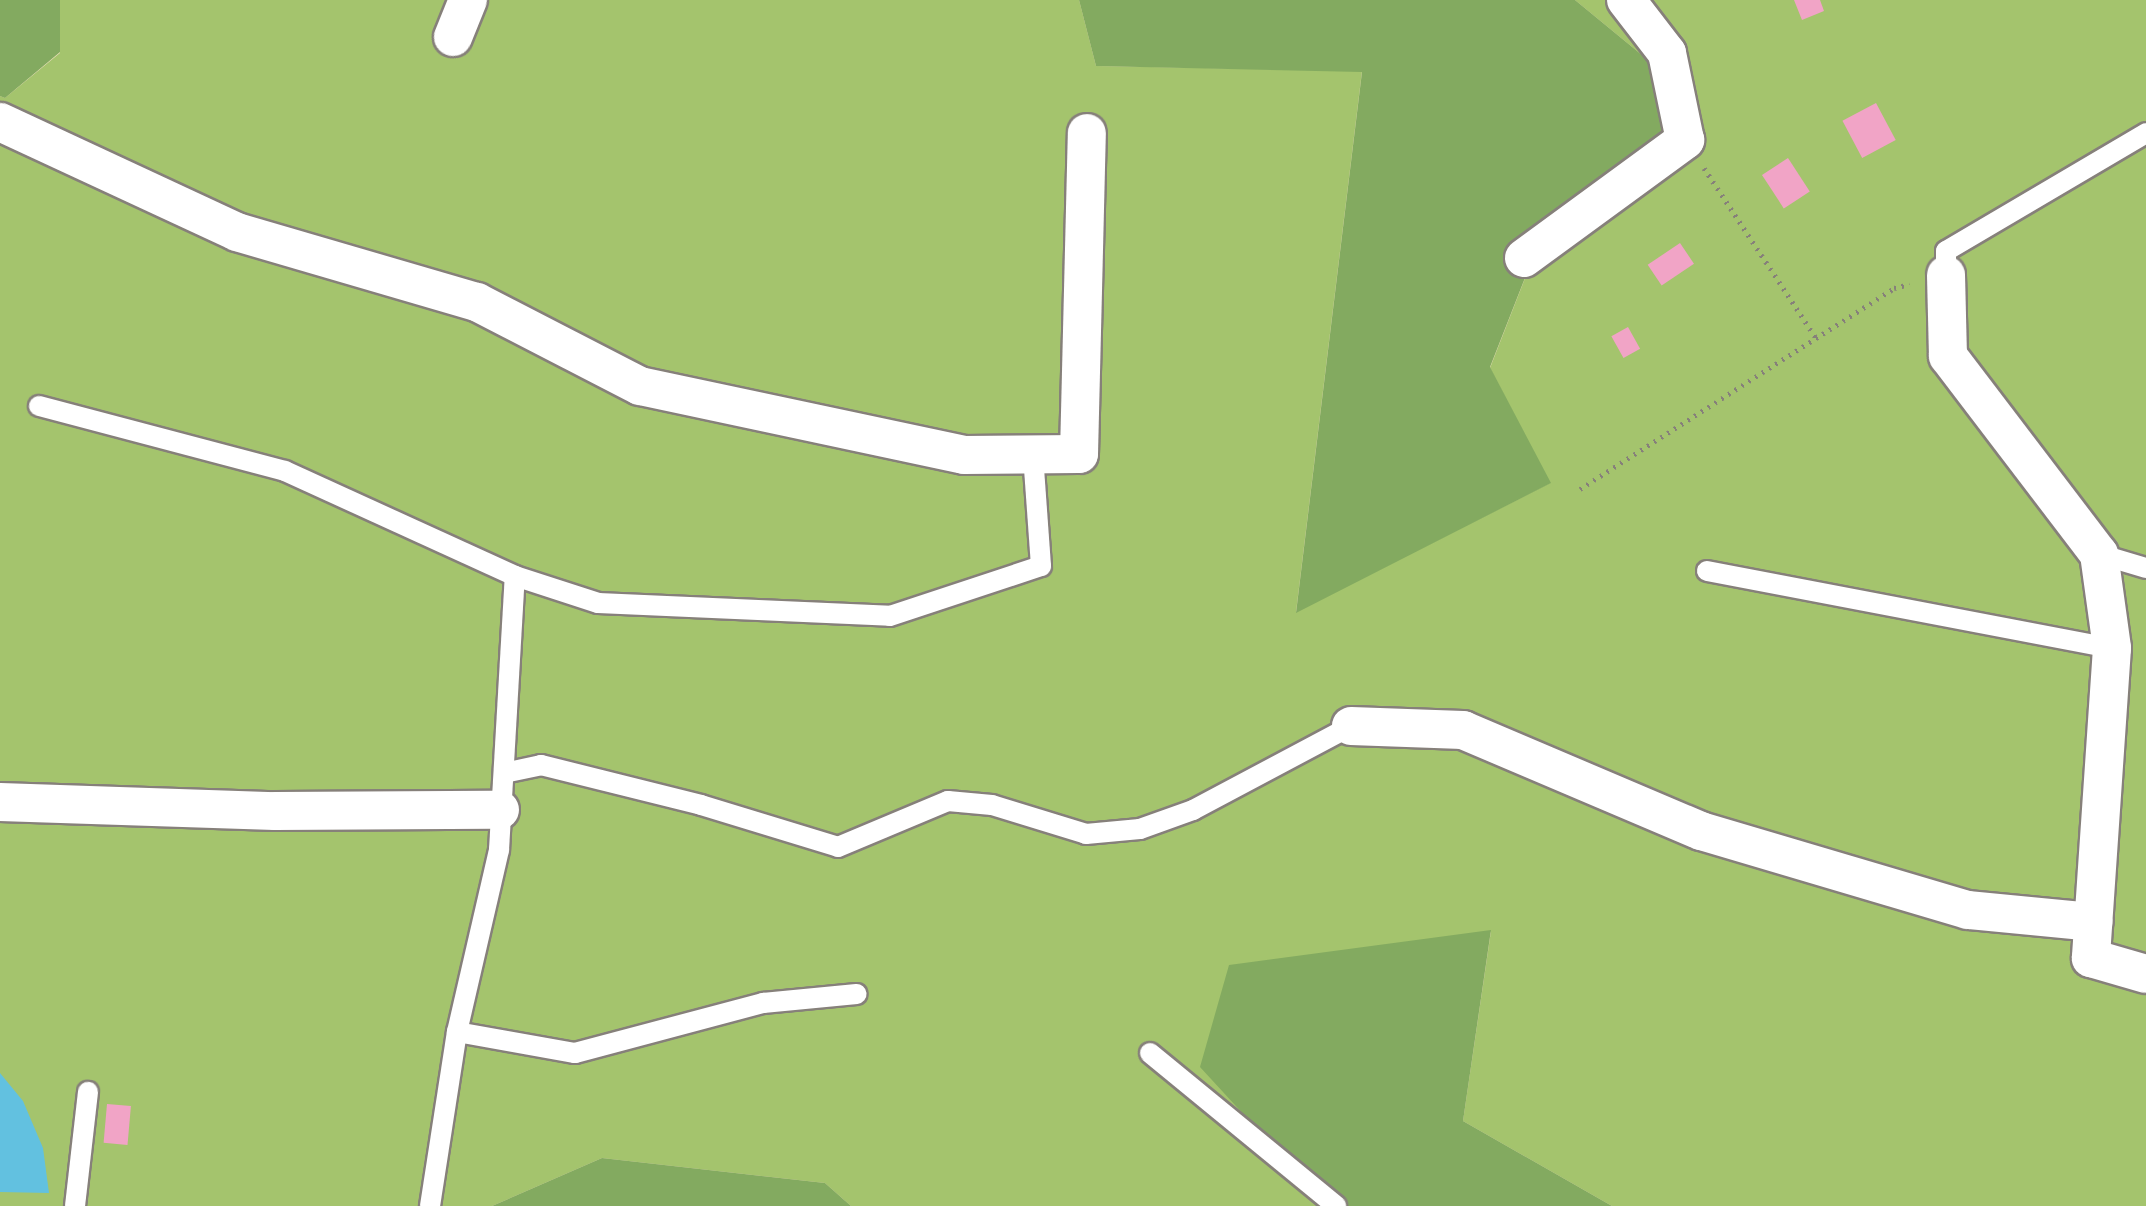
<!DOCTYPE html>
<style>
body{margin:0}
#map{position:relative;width:2146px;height:1206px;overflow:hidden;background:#e9deb9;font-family:Caveat,sans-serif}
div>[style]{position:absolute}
.green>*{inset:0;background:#a4c46d}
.forest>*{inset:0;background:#83aa60}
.water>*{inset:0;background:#62c1e0}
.building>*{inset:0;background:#f1a4c6;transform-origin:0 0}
.path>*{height:5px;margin-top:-2.5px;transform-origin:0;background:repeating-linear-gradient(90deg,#86807a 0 2px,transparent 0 8px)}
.roads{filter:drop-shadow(2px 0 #86807a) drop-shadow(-2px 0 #86807a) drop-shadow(0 2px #86807a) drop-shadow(0 -2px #86807a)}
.lane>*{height:20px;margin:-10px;padding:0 10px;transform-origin:10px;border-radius:10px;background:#fff}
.street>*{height:38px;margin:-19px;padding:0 19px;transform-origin:19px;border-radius:19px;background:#fff}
span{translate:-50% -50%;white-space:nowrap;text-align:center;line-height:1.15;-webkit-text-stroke:8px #fbf7ec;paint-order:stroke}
</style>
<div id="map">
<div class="green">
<div style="clip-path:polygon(60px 0,1079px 0,1096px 66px,1362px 71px,1296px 612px,1550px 483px,1490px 368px,1545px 227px,1648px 60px,1575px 0,2146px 0,2146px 1206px,1612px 1206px,1463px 1121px,1491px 931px,1328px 1206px,851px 1206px,825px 1183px,602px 1158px,492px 1206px,0 1206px,0 96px,5px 98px,60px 53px)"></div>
</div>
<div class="forest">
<div style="clip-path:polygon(0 0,60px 0,60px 52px,5px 98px,0 96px)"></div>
<div style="clip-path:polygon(1079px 0,1575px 0,1648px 60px,1664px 131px,1545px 227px,1490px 367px,1551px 483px,1296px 613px,1362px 72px,1096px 66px)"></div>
<div style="clip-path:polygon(1491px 930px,1463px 1121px,1612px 1206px,1328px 1206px,1200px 1067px,1229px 965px)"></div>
<div style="clip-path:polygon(602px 1158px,825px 1183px,851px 1206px,492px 1206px)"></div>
</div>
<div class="water">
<div style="clip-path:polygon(0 1073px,23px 1101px,43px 1148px,49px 1193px,0 1192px)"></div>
</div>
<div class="building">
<div style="clip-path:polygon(1794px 0,1820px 0,1824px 11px,1802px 20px)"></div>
<div style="left:1876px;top:103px;width:42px;height:38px;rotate:62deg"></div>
<div style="left:1788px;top:158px;width:40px;height:31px;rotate:57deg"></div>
<div style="left:1680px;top:243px;width:25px;height:39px;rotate:56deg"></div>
<div style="left:1628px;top:327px;width:25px;height:19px;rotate:61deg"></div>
<div style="left:107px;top:1104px;width:24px;height:39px;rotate:5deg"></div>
</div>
<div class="path">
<div style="left:1704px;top:168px;width:204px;rotate:56.6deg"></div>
<div style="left:1580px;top:489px;width:373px;rotate:-32.6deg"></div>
<div style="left:1894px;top:288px;width:16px;rotate:-14deg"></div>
</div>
<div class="roads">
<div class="lane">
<div style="left:1946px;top:275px;width:24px;rotate:-90deg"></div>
<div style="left:1946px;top:251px;width:232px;rotate:-30.5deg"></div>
<div style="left:39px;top:406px;width:254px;rotate:14.8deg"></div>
<div style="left:285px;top:471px;width:253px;rotate:24.5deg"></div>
<div style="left:515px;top:576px;width:87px;rotate:18deg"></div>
<div style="left:598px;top:603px;width:292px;rotate:2.5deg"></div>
<div style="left:890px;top:616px;width:159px;rotate:-18.3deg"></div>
<div style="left:1041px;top:566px;width:111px;rotate:-94.1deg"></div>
<div style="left:2099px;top:554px;width:49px;rotate:16.6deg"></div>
<div style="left:1707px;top:571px;width:412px;rotate:10.8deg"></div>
<div style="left:504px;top:773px;width:38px;rotate:-12deg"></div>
<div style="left:541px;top:765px;width:165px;rotate:14deg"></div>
<div style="left:701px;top:805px;width:143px;rotate:17deg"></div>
<div style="left:838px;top:847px;width:119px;rotate:-22.7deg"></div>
<div style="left:948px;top:801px;width:44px;rotate:5.2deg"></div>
<div style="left:992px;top:805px;width:98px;rotate:17.1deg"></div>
<div style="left:1086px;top:834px;width:54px;rotate:-5.3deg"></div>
<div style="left:1140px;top:829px;width:56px;rotate:-19.7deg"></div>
<div style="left:1193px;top:810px;width:179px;rotate:-28deg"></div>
<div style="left:457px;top:1032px;width:120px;rotate:10.1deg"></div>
<div style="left:575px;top:1053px;width:195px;rotate:-14.9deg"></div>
<div style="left:763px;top:1003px;width:94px;rotate:-5.5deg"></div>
<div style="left:1150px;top:1053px;width:241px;rotate:39.4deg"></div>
<div style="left:75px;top:1206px;width:115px;rotate:-83.5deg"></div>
<div style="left:430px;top:1206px;width:176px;rotate:-81.2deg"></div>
<div style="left:457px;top:1032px;width:187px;rotate:-77deg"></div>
<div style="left:499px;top:850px;width:274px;rotate:-86.7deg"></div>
</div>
<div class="street">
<div style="left:453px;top:37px;width:40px;rotate:-68deg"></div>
<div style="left:0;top:122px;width:261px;rotate:24.9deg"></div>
<div style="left:237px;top:232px;width:250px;rotate:16.3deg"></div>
<div style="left:477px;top:302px;width:183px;rotate:27.3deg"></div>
<div style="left:640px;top:386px;width:331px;rotate:12deg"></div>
<div style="left:964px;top:455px;width:115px;rotate:-0.5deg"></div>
<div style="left:1079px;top:454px;width:321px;rotate:-88.6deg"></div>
<div style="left:1524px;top:258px;width:200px;rotate:-36.2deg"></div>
<div style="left:1685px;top:140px;width:89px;rotate:-101.7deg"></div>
<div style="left:1667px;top:53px;width:67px;rotate:-127.7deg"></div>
<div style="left:1946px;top:275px;width:81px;rotate:88.6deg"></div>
<div style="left:1948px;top:356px;width:249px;rotate:52.7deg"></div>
<div style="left:2099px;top:554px;width:95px;rotate:82.1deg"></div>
<div style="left:2112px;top:648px;width:311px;rotate:93.9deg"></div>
<div style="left:2091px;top:958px;width:57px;rotate:16.2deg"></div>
<div style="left:1351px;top:726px;width:112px;rotate:2deg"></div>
<div style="left:1463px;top:730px;width:259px;rotate:23deg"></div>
<div style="left:1701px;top:831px;width:278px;rotate:16.5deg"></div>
<div style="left:1968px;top:910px;width:126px;rotate:5.5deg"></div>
<div style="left:0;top:802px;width:275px;rotate:1.9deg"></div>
<div style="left:275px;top:811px;width:225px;rotate:-0.3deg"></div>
</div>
</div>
</div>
